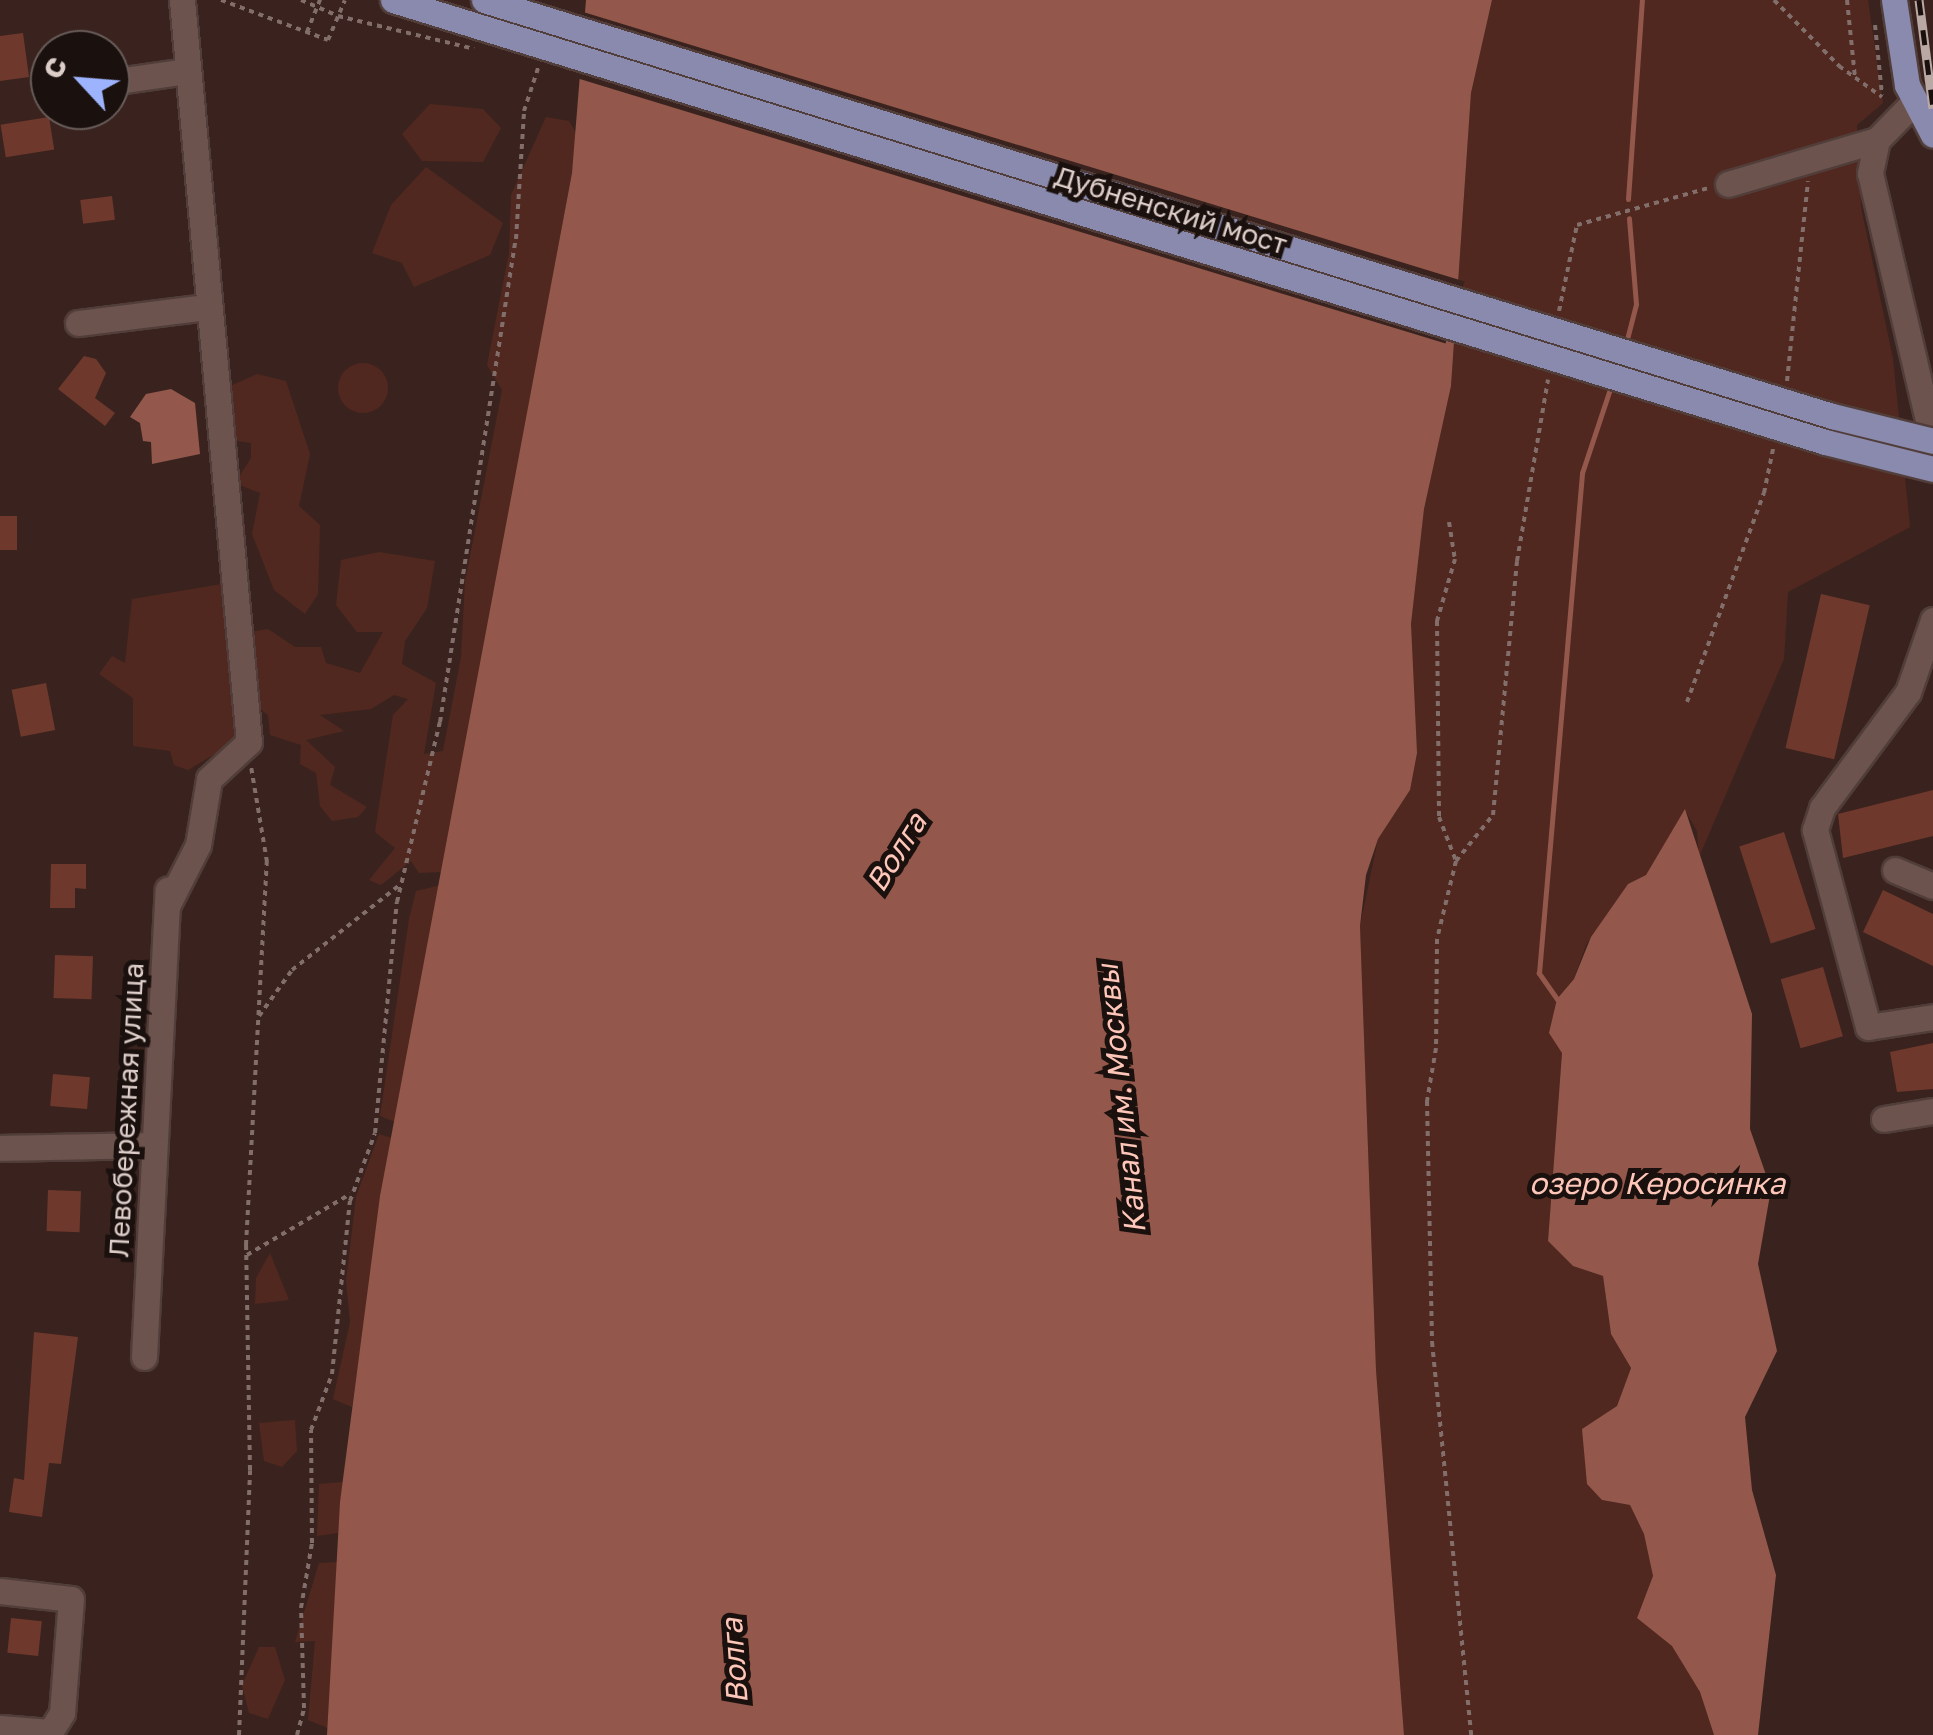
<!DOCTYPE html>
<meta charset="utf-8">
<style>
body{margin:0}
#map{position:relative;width:1933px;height:1735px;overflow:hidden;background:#3a231e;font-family:"Golos Text",sans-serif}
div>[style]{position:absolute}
.green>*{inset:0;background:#51281f}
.round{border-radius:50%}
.water>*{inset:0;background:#93584b}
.pier>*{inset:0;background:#3a231e;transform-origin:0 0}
.stream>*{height:5px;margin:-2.5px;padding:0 2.5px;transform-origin:2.5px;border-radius:2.5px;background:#93584b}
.building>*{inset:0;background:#6f382c;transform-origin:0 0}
.path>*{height:4px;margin-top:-2px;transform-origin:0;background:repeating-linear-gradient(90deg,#826e6a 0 5px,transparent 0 10px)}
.roads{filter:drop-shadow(2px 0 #513e3a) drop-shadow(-2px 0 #513e3a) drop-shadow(0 2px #513e3a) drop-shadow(0 -2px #513e3a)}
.minor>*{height:25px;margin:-12.5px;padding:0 12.5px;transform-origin:12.5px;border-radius:12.5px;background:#6d534d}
.major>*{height:25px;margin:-12.5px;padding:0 12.5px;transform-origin:12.5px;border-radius:12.5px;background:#898aae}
.rail>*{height:9px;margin-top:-4.5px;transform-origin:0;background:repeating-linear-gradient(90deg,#1a100d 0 15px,#b9a8a3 0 30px);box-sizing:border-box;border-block:2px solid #b9a8a3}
.bridges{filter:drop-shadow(2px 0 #513e3a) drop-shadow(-2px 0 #513e3a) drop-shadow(0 2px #513e3a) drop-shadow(0 -2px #513e3a)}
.major-bridge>*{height:25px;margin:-12.5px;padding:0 12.5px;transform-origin:12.5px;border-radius:12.5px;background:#898aae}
span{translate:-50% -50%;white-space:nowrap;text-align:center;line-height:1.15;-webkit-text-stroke:10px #1a100d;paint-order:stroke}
.street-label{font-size:28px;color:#dececa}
.water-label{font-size:30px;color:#fec6b9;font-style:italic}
.north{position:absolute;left:30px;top:30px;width:100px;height:100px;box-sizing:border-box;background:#1a100d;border:2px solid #685c59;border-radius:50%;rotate:296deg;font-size:28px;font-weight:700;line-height:40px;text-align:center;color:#dececa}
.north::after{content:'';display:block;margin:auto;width:35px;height:45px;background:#9eb3fd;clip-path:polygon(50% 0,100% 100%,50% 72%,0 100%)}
</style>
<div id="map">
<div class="green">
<div style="clip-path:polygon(1492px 0,1868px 0,1883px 103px,1857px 125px,1861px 207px,1893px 359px,1910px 527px,1788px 592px,1784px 659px,1699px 857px,1697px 831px,1685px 810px,1646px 875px,1628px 884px,1586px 945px,1574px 979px,1557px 999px,1562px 1053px,1548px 1241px,1573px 1266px,1603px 1276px,1611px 1334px,1631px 1368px,1617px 1406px,1582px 1429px,1602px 1500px,1630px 1505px,1644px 1534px,1653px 1576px,1637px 1618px,1672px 1645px,1700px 1692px,1714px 1735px,1404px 1735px,1376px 1370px,1360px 926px,1378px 839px,1410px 790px,1411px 624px,1424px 509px,1451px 386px,1471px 93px)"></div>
<div style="clip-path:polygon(430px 104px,483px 109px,501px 128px,483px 162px,422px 161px,402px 134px)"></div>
<div style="clip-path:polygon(546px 117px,569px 121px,577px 135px,572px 173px,443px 872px,419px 873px,411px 861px,381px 885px,369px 880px,395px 848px,375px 832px,393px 715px,408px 699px,394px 695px,371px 709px,320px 715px,344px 731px,306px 740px,335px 767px,330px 785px,367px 807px,358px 817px,332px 821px,320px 806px,316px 773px,300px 764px,301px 745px,270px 735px,268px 715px,256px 706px,250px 632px,268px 629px,295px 647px,321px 647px,326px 663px,360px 673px,383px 632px,357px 632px,336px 605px,341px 560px,379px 552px,435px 561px,427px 608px,405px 641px,402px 664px,436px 683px,424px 754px,443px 751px,461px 657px,465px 582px,502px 390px,487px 365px,509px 253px,511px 195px)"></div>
<div style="clip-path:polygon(426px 167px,503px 223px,490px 255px,414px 287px,402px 263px,372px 253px,391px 205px)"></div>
<div class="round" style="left:338px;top:363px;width:50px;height:50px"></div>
<div style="clip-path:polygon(257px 374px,286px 381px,310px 454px,299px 506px,320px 525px,318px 594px,305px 614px,274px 590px,252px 534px,260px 493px,235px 483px,251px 458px,251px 443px,231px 440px,228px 387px)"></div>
<div style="clip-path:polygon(228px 583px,245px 736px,188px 770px,174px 765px,170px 751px,133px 746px,133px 698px,99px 674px,112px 656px,125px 663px,132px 599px)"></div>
<div style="clip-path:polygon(441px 885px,395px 1122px,380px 1116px,409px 919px,416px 891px)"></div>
<div style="clip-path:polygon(379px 1134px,392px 1138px,352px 1407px,333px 1399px,350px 1322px,346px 1281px,356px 1197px)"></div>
<div style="clip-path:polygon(270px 1253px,289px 1300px,255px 1304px,256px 1278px)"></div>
<div style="clip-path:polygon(295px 1420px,297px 1451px,282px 1467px,264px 1461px,259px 1423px)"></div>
<div style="clip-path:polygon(343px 1482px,338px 1533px,317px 1536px,319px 1484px)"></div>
<div style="clip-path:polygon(337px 1562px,328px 1728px,308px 1720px,315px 1641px,295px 1642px,319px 1563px)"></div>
<div style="clip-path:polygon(259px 1647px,275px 1647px,285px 1680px,268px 1719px,249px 1713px,242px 1685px)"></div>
</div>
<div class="water">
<div style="clip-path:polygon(586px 0,1492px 0,1471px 93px,1451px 386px,1424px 509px,1411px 624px,1417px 753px,1410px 790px,1378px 839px,1366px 875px,1360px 926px,1376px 1370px,1404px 1735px,327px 1735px,340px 1502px,380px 1196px,572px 173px)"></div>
<div style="clip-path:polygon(171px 389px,195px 403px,200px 454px,152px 464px,151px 442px,143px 441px,140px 423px,130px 417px,146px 394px)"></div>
<div style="clip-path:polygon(1685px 809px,1752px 1014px,1750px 1129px,1771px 1189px,1758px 1264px,1777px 1351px,1745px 1417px,1752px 1490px,1776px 1575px,1758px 1735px,1714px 1735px,1700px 1692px,1672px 1646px,1637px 1618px,1653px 1576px,1644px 1534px,1630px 1505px,1602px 1500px,1587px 1484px,1582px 1429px,1617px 1406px,1631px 1368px,1611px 1334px,1603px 1276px,1573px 1266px,1548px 1241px,1562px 1053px,1549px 1033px,1557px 999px,1574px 979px,1591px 937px,1628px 884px,1646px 875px)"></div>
</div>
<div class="pier">
<div style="left:580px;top:11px;width:925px;height:65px;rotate:17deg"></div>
</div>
<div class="stream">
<div style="left:1628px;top:199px;width:199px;rotate:-86deg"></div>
<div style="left:1626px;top:343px;width:40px;rotate:-75.6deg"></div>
<div style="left:1636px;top:304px;width:86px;rotate:-94.7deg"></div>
<div style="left:1557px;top:999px;width:32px;rotate:-125deg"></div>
<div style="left:1539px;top:973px;width:502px;rotate:-85.08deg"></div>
<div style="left:1582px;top:473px;width:92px;rotate:-71.6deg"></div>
</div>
<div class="building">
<div style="clip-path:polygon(23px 33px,29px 77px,0 81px,0 36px)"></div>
<div style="left:49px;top:117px;width:33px;height:49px;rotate:81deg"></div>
<div style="left:112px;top:196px;width:24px;height:32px;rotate:83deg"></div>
<div style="clip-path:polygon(84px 356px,96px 359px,106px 373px,95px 398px,115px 413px,105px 426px,58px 389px)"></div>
<div style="left:0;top:516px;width:17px;height:34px"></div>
<div style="left:1821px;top:594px;width:50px;height:158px;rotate:13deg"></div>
<div style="left:46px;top:683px;width:48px;height:35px;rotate:79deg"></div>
<div style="clip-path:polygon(1933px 790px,1933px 836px,1843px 858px,1838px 814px)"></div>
<div style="left:1784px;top:832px;width:102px;height:47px;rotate:72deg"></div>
<div style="clip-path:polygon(51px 864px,86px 864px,86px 889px,75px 888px,75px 908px,50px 908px)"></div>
<div style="clip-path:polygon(1883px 890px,1933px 914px,1933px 966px,1863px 932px)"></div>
<div style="left:55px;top:955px;width:38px;height:43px;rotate:2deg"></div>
<div style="left:1823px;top:967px;width:72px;height:44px;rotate:74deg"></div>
<div style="clip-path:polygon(1933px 1043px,1933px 1089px,1897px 1092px,1890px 1052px)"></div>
<div style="left:53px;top:1074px;width:37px;height:32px;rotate:5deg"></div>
<div style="left:48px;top:1190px;width:33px;height:41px;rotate:2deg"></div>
<div style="clip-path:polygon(34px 1332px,78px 1337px,61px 1464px,49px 1463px,42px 1517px,9px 1512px,14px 1478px,24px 1480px)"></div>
<div style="left:11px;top:1618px;width:31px;height:35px;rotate:6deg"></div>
</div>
<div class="path">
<div style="left:221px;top:0;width:114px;rotate:20.5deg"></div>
<div style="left:328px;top:40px;width:43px;rotate:-67deg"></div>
<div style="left:301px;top:0;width:40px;rotate:23.4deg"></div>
<div style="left:338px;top:16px;width:140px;rotate:13.6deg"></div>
<div style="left:1774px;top:0;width:93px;rotate:45.4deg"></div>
<div style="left:1839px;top:66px;width:53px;rotate:35.8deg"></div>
<div style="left:1847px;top:0;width:78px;rotate:84.1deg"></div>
<div style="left:1875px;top:25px;width:70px;rotate:84.3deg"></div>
<div style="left:307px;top:32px;width:35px;rotate:-68deg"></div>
<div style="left:1559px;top:311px;width:88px;rotate:-78.2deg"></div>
<div style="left:1577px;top:225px;width:137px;rotate:-15.7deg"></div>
<div style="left:1787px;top:381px;width:201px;rotate:-84deg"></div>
<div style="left:1449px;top:522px;width:37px;rotate:81deg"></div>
<div style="left:1455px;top:559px;width:65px;rotate:106.2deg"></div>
<div style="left:1437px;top:621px;width:196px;rotate:89.4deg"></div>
<div style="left:1439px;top:817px;width:47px;rotate:68.9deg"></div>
<div style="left:1456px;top:861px;width:80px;rotate:103.7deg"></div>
<div style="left:1437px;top:939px;width:109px;rotate:90.5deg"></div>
<div style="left:1436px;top:1048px;width:54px;rotate:99.6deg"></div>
<div style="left:1427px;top:1101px;width:241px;rotate:88.8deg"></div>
<div style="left:1432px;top:1342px;width:395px;rotate:84.3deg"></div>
<div style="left:1687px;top:702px;width:223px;rotate:-69.8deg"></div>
<div style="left:1764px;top:493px;width:45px;rotate:-78.4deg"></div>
<div style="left:1456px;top:861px;width:59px;rotate:-51.2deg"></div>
<div style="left:1493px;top:815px;width:255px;rotate:-84.6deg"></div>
<div style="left:1517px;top:561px;width:184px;rotate:-80.3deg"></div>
<div style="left:259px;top:1016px;width:57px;rotate:-54.3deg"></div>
<div style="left:292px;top:970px;width:139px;rotate:-38.3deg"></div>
<div style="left:247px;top:1255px;width:120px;rotate:-30.6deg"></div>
<div style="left:239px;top:1735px;width:265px;rotate:-87.6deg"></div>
<div style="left:250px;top:1470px;width:225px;rotate:-91deg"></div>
<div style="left:246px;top:1245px;width:384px;rotate:-86.9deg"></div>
<div style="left:267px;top:862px;width:97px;rotate:-99.5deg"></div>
<div style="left:297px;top:1735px;width:28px;rotate:-75deg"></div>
<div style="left:304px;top:1708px;width:100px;rotate:-91.7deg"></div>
<div style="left:301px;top:1608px;width:66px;rotate:-80.4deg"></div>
<div style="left:312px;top:1543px;width:113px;rotate:-90.5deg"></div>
<div style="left:311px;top:1430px;width:60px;rotate:-69.4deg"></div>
<div style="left:332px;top:1374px;width:174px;rotate:-84.1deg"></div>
<div style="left:350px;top:1201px;width:72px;rotate:-69.8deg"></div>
<div style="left:375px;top:1133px;width:232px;rotate:-84.6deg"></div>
<div style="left:397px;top:902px;width:185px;rotate:-76.6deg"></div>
<div style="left:440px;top:722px;width:489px;rotate:-81.1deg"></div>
<div style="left:516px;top:239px;width:128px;rotate:-86.4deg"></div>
<div style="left:524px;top:111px;width:48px;rotate:-71.9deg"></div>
</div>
<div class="roads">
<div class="minor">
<div style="left:110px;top:82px;width:78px;rotate:-8.1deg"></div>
<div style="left:1913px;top:103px;width:52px;rotate:134.2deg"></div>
<div style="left:1877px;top:140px;width:34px;rotate:102deg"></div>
<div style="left:1870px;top:173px;width:275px;rotate:76.8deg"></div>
<div style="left:1728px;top:184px;width:155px;rotate:-16.5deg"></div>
<div style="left:78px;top:323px;width:129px;rotate:-7.1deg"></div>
<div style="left:1933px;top:620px;width:76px;rotate:109.1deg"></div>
<div style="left:1908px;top:692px;width:144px;rotate:126.6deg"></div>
<div style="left:1822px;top:808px;width:23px;rotate:108deg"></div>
<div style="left:1815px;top:830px;width:204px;rotate:74.9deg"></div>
<div style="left:1868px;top:1027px;width:66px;rotate:-8.7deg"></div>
<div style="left:1895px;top:870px;width:41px;rotate:22.8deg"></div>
<div style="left:167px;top:906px;width:68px;rotate:-63.1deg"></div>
<div style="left:198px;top:845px;width:67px;rotate:-80.5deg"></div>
<div style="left:209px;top:779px;width:54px;rotate:-42.8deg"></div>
<div style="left:249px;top:742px;width:745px;rotate:-95.16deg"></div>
<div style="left:1884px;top:1119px;width:50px;rotate:-9.3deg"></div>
<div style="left:0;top:1148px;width:152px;rotate:-1.1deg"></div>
<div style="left:144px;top:1357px;width:468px;rotate:-87.1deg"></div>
<div style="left:0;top:1591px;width:71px;rotate:6.4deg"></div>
<div style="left:71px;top:1599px;width:114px;rotate:94.5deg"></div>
<div style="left:62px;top:1713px;width:22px;rotate:122deg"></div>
<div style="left:50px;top:1732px;width:50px;rotate:-175.4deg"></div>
</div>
<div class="major">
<div style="left:1894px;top:0;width:86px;rotate:81.3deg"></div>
<div style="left:1907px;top:85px;width:56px;rotate:62.5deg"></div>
</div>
</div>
<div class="rail">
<div style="left:1919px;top:0;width:109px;rotate:82.6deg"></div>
</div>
<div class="bridges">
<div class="major-bridge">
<div style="left:393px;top:0;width:1499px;rotate:17.15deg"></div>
<div style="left:1825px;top:442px;width:111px;rotate:14deg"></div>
<div style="left:484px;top:0;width:1411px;rotate:17.15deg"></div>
<div style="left:1832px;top:416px;width:104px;rotate:13.9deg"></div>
</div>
</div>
<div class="street-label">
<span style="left:1171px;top:210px;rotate:17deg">Дубненский мост</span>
<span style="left:126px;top:1110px;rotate:-87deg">Левобережная улица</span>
</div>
<div class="water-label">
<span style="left:896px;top:852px;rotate:-58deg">Волга</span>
<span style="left:1121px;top:1099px;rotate:-96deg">Канал им. Москвы</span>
<span style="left:1657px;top:1183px">озеро Керосинка</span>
<span style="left:734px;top:1661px;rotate:-94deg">Волга</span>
</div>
<div class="north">С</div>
</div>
